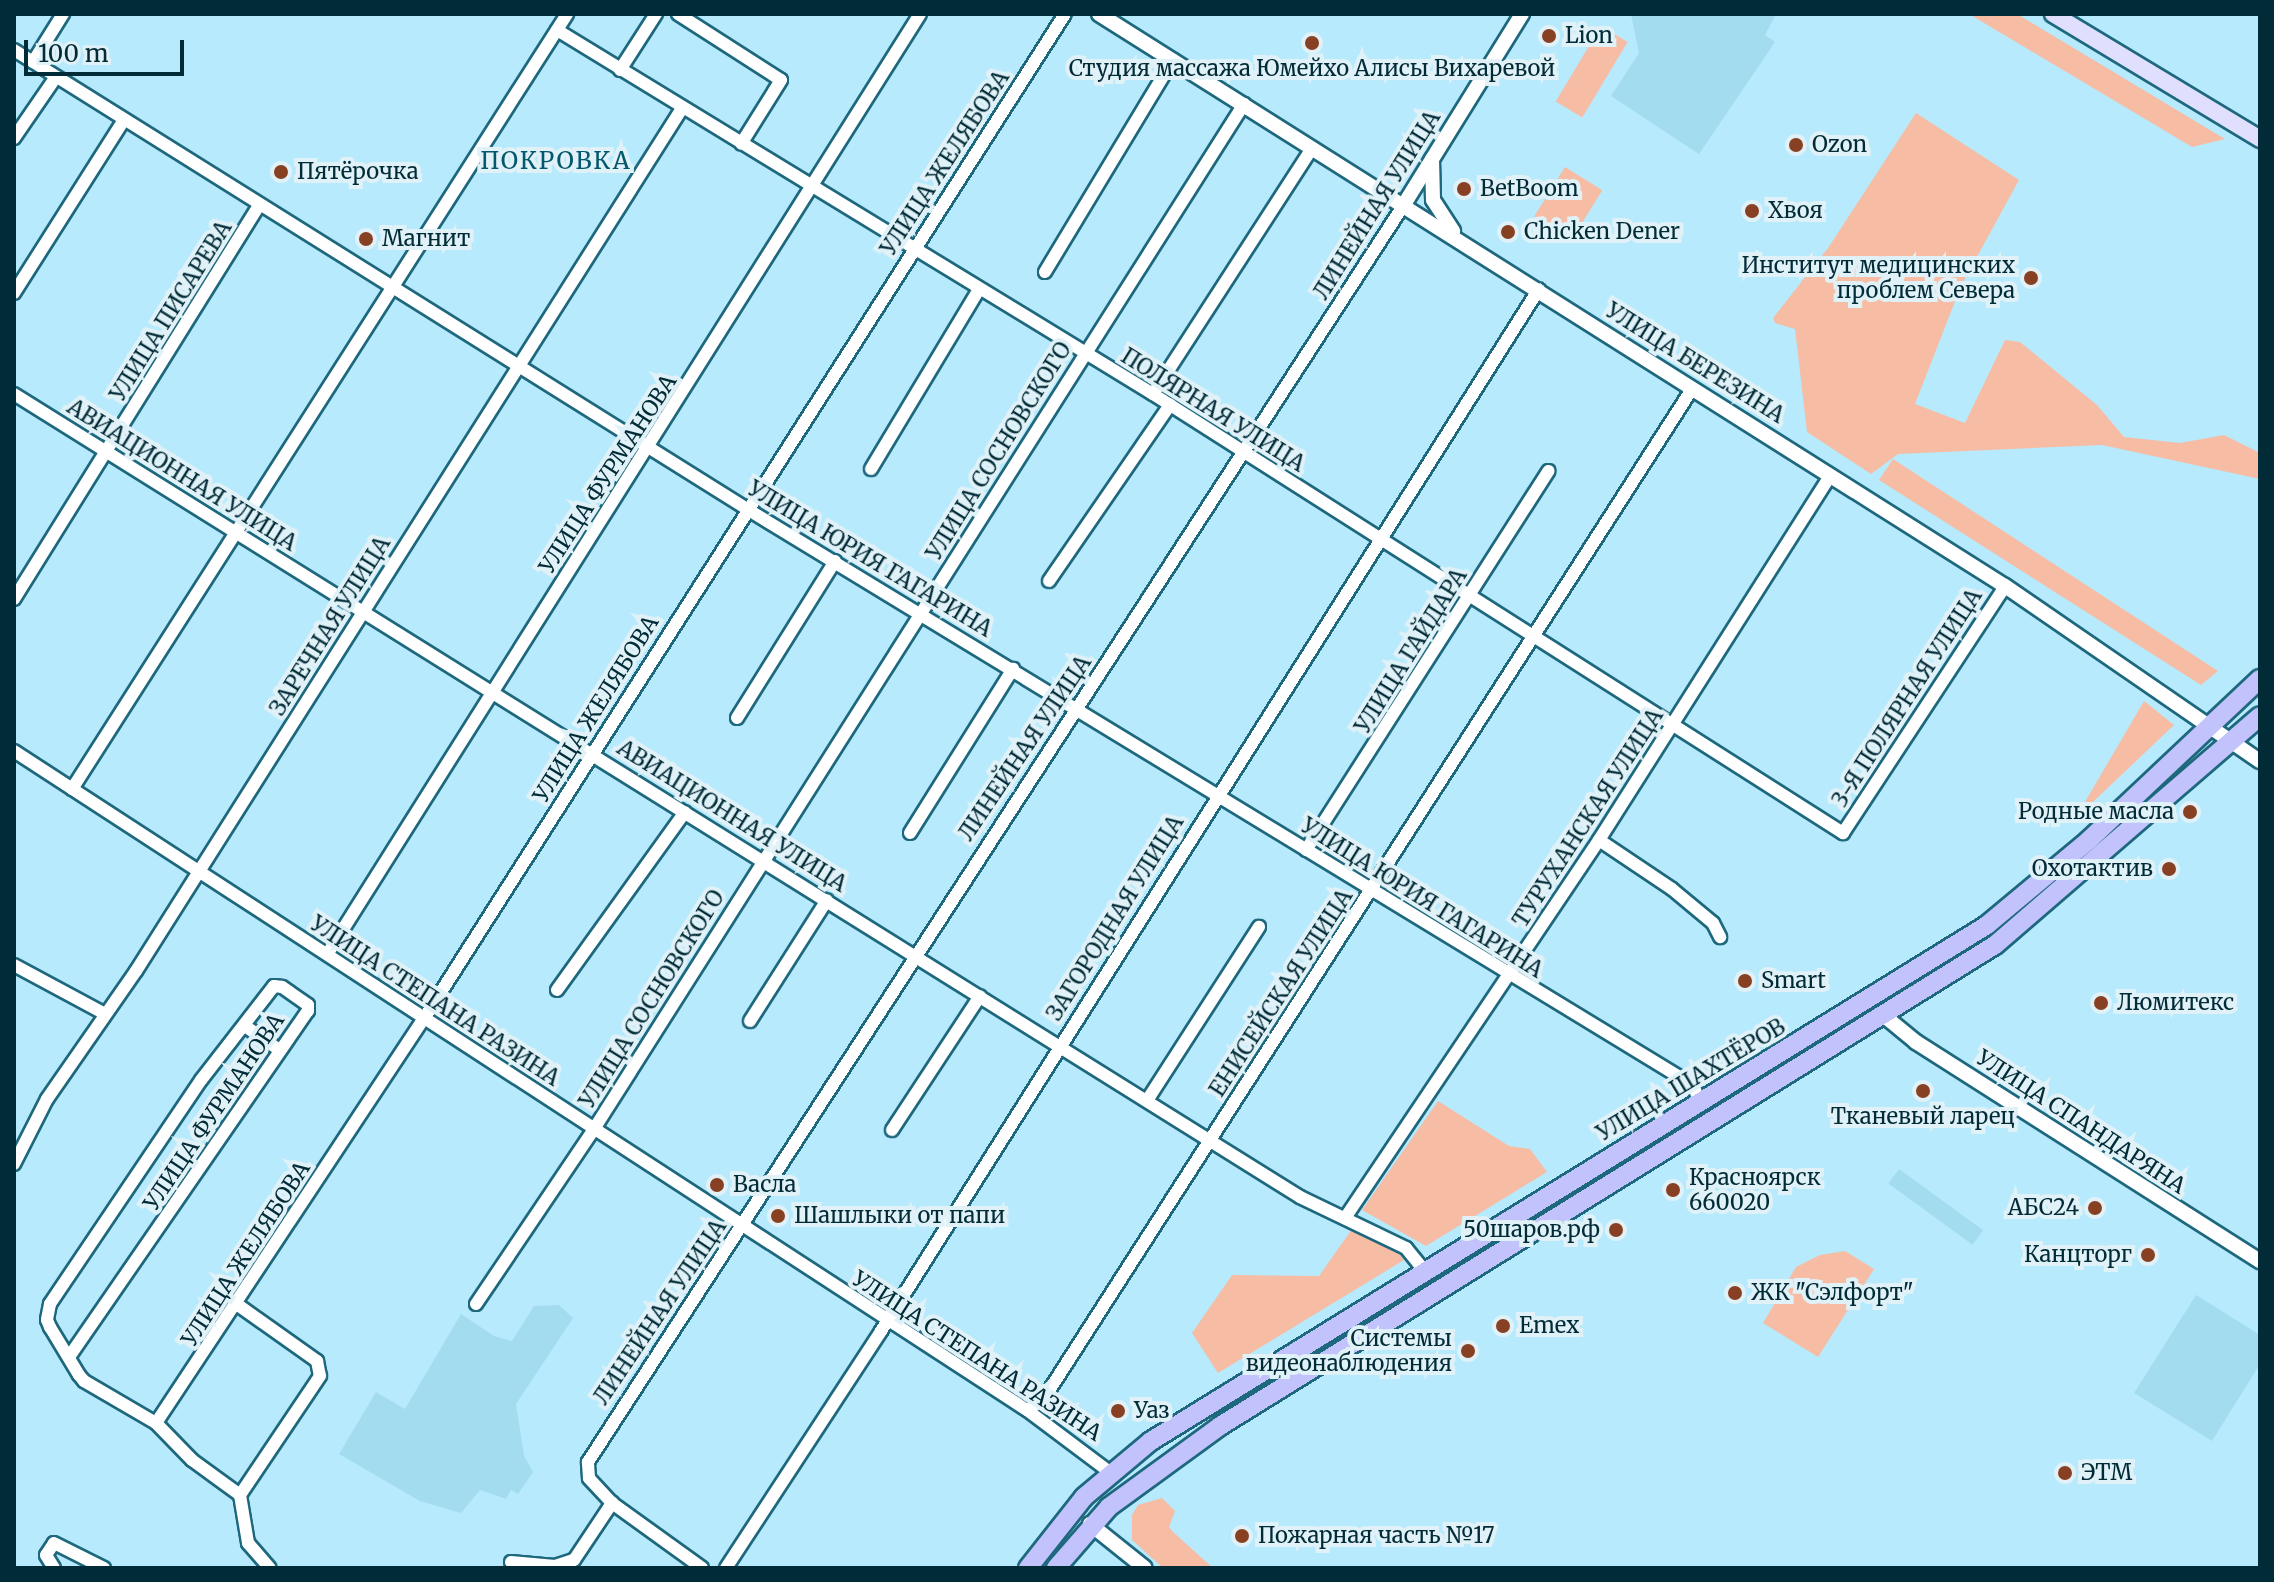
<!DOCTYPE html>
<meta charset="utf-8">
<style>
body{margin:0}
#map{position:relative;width:2274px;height:1582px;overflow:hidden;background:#b7eafd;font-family:Merriweather,serif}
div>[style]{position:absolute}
.built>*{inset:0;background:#a3dcef;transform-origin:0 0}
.green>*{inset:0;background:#f7bca4;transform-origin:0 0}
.roads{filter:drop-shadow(2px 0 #1e687e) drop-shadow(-2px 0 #1e687e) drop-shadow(0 2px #1e687e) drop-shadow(0 -2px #1e687e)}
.minor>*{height:12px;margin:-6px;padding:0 6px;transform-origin:6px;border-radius:6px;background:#fff}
.tertiary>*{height:14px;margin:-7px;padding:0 7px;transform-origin:7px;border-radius:7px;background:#fff}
.secondary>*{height:16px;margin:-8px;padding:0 8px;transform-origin:8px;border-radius:8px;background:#e0e0fe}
.primary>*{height:18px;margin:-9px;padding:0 9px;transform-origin:9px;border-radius:9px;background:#c2c2fc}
.dots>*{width:22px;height:22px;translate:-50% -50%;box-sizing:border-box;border:4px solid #e0f1f7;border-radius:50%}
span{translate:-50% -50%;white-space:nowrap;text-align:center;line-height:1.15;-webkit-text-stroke:8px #e0f1f7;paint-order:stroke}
.poi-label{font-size:22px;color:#012b37}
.left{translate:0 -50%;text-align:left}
.right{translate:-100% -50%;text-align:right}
.street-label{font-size:22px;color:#012b37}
.neighbourhood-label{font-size:24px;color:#04586e;letter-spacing:2px}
.frame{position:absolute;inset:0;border:16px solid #012b37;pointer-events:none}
.scale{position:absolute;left:24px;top:40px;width:160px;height:36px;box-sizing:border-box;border:4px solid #012b37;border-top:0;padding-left:10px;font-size:24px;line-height:28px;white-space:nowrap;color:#012b37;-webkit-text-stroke:6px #e0f1f7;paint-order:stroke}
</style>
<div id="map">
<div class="built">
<div style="clip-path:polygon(1631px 14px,1776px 14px,1765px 35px,1775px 42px,1699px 154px,1611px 96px,1639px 53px)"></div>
<div style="left:1899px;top:1169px;width:104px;height:18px;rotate:36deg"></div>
<div style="clip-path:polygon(2196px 1295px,2260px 1335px,2260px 1364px,2212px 1441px,2134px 1393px)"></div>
<div style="clip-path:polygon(559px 1305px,573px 1318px,516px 1404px,524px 1456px,533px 1472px,518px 1494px,511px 1490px,506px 1499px,480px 1490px,461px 1513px,420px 1501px,339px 1454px,376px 1392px,405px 1409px,461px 1314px,494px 1336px,512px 1341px,534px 1306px)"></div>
</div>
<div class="green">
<div style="clip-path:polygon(1969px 14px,2017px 14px,2225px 139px,2192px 147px)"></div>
<div style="left:1601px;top:26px;width:31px;height:88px;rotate:31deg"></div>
<div style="clip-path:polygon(1916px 113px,2019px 180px,1961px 286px,1915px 404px,1965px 423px,2005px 340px,2020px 342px,2097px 405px,2124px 437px,2180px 443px,2224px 435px,2260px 453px,2260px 479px,2102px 445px,1898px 454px,1871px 474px,1807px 432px,1795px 329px,1775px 323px,1773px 318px,1828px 248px)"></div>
<div style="left:1565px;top:167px;width:44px;height:58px;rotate:32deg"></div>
<div style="clip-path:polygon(1893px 459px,2218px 671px,2201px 685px,1879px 480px)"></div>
<div style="clip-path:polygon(2144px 701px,2174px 725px,2075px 819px)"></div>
<div style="clip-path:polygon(1438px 1101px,1509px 1146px,1530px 1149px,1547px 1172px,1426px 1246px,1362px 1210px)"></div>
<div style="clip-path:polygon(1352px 1229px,1397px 1251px,1404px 1260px,1218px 1373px,1192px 1333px,1232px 1275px,1319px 1276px)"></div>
<div style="clip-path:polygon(1845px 1251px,1874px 1269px,1818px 1357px,1763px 1323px,1796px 1267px,1820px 1255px)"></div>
<div style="clip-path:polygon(1162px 1498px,1175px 1511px,1169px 1527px,1173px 1532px,1213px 1568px,1163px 1568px,1132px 1540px,1132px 1515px,1138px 1505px)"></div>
</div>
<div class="roads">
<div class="minor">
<div style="left:678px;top:14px;width:122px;rotate:32.7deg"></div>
<div style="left:781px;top:80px;width:75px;rotate:122deg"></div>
<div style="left:557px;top:30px;width:698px;rotate:31.41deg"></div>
<div style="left:1153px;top:394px;width:818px;rotate:32.47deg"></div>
<div style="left:1843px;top:833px;width:295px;rotate:-56.7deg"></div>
<div style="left:14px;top:50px;width:865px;rotate:32.05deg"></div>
<div style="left:747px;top:509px;width:1108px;rotate:31.34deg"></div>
<div style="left:1693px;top:1085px;width:18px;rotate:68deg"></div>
<div style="left:33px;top:62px;width:57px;rotate:-58deg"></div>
<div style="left:620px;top:70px;width:67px;rotate:-57.3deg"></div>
<div style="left:14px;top:138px;width:74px;rotate:-55.5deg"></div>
<div style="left:1045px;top:272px;width:248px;rotate:-58.9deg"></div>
<div style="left:14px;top:293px;width:205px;rotate:-57.6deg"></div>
<div style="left:14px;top:394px;width:1516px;rotate:31.98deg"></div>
<div style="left:1300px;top:1197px;width:118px;rotate:25.7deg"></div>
<div style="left:1406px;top:1248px;width:32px;rotate:51deg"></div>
<div style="left:1153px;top:394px;width:293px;rotate:-57.1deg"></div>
<div style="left:871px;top:469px;width:208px;rotate:-59deg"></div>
<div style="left:1049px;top:581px;width:214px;rotate:-55.5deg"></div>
<div style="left:14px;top:599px;width:463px;rotate:-58.1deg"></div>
<div style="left:737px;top:718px;width:185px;rotate:-58deg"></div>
<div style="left:14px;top:751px;width:1208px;rotate:33.05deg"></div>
<div style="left:1027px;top:1410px;width:105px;rotate:36.9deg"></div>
<div style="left:72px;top:789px;width:920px;rotate:-57.43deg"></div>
<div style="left:910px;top:833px;width:194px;rotate:-57.9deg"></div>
<div style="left:1599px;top:840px;width:88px;rotate:33.9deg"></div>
<div style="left:1672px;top:889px;width:53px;rotate:39.7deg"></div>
<div style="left:1713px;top:923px;width:16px;rotate:63deg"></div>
<div style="left:1306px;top:850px;width:450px;rotate:-57.4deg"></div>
<div style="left:328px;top:953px;width:1110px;rotate:-57.77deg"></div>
<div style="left:14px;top:965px;width:103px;rotate:28.3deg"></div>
<div style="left:557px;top:990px;width:219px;rotate:-54.3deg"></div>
<div style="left:750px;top:1021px;width:143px;rotate:-57.5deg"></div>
<div style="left:245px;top:1026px;width:40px;rotate:34.9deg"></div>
<div style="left:1148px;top:1099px;width:205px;rotate:-57.2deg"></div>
<div style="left:892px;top:1130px;width:160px;rotate:-56.7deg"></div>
<div style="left:14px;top:1164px;width:73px;rotate:-63.1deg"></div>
<div style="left:47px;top:1099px;width:156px;rotate:-55.2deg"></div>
<div style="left:136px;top:971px;width:1019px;rotate:-57.67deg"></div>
<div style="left:1345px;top:1218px;width:455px;rotate:-56.1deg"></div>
<div style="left:1599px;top:840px;width:432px;rotate:-57.6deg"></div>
<div style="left:476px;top:1304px;width:211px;rotate:-56deg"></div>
<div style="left:594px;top:1129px;width:1214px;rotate:-57.62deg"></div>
<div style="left:238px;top:1305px;width:97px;rotate:35.3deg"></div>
<div style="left:317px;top:1361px;width:15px;rotate:79deg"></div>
<div style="left:320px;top:1376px;width:143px;rotate:123.9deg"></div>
<div style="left:69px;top:1357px;width:421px;rotate:-55.4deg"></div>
<div style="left:308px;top:1011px;width:6px;rotate:-90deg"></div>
<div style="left:308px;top:1005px;width:32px;rotate:-145deg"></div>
<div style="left:282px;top:987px;width:8px;rotate:-173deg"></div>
<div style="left:274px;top:986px;width:119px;rotate:127.8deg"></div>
<div style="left:201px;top:1080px;width:270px;rotate:124deg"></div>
<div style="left:50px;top:1304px;width:16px;rotate:101deg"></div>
<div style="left:47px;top:1320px;width:8px;rotate:67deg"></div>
<div style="left:50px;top:1327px;width:56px;rotate:58.9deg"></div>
<div style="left:79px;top:1375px;width:8px;rotate:50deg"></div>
<div style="left:84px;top:1381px;width:83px;rotate:30.3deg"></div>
<div style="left:156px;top:1423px;width:52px;rotate:45.8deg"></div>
<div style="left:192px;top:1460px;width:59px;rotate:36.1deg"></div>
<div style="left:240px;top:1495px;width:49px;rotate:80.5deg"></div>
<div style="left:248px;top:1543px;width:33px;rotate:49deg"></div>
<div style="left:1027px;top:1410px;width:19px;rotate:-32deg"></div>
<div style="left:1043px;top:1400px;width:1201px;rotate:-57.3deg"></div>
<div style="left:156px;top:1423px;width:487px;rotate:-56.5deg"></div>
<div style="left:425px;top:1017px;width:1190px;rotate:-57.46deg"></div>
<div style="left:612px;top:1503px;width:34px;rotate:-133deg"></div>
<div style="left:589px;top:1478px;width:16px;rotate:-94deg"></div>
<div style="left:588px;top:1462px;width:1497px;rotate:-57.02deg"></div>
<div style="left:511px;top:1562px;width:44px;rotate:5.2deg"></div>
<div style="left:555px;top:1566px;width:20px;rotate:-18deg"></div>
<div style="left:574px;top:1560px;width:69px;rotate:-56.3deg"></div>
<div style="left:612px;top:1503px;width:111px;rotate:35.8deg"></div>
<div style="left:54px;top:1568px;width:15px;rotate:-122deg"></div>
<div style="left:46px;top:1555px;width:14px;rotate:-56deg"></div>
<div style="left:54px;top:1543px;width:56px;rotate:26.6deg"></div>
<div style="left:726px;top:1568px;width:283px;rotate:-56.8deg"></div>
<div style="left:881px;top:1331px;width:1232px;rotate:-57.73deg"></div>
</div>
<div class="tertiary">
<div style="left:1099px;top:14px;width:1071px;rotate:32.27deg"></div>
<div style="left:2005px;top:586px;width:309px;rotate:34.5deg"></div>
<div style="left:1432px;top:159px;width:41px;rotate:88.6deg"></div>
<div style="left:1433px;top:200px;width:37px;rotate:57deg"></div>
<div style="left:1403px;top:206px;width:226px;rotate:-58.2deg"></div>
<div style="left:1882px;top:1014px;width:44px;rotate:39.5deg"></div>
<div style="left:1916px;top:1042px;width:408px;rotate:32.5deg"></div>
<div style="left:1090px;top:1524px;width:70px;rotate:38.7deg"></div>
</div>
<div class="secondary">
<div style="left:2053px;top:14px;width:242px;rotate:31.1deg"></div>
</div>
<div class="primary">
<div style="left:1028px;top:1568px;width:90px;rotate:-51.7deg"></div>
<div style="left:1084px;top:1497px;width:87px;rotate:-39.9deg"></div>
<div style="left:1151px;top:1441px;width:982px;rotate:-31.68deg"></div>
<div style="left:1987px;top:925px;width:133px;rotate:-39.8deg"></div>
<div style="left:2089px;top:840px;width:235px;rotate:-43.3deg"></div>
<div style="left:1056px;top:1568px;width:81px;rotate:-49deg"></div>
<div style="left:1109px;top:1507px;width:137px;rotate:-36.1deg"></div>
<div style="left:1220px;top:1426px;width:912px;rotate:-31.83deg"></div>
<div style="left:1995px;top:945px;width:350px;rotate:-40.8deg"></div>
</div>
</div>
<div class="dots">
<div style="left:1549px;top:36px;background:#884022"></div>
<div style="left:1312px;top:43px;background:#884022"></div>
<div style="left:1796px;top:145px;background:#884022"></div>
<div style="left:281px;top:172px;background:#884022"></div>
<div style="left:1464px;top:189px;background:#884022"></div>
<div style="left:1752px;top:211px;background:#884022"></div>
<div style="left:1508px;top:232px;background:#884022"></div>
<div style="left:366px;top:239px;background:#884022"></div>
<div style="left:2031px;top:278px;background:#884022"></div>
<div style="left:2190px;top:812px;background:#884022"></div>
<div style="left:2169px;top:869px;background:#884022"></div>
<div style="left:1745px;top:981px;background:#884022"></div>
<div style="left:2101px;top:1003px;background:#884022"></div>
<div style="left:1923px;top:1091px;background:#884022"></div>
<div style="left:717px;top:1185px;background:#884022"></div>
<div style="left:1673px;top:1190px;background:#884022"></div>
<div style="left:2095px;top:1208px;background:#884022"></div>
<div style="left:778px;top:1216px;background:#884022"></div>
<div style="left:1616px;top:1230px;background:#884022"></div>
<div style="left:2148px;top:1255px;background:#884022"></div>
<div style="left:1735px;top:1293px;background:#884022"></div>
<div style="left:1503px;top:1326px;background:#884022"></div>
<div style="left:1468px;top:1351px;background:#884022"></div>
<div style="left:1118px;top:1411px;background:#884022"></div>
<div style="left:2065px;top:1473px;background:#884022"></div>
<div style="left:1242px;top:1536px;background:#884022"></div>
</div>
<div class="poi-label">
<span class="left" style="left:1565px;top:36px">Lion</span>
<span style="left:1312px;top:69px">Студия массажа Юмейхо Алисы Вихаревой</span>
<span class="left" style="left:1812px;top:145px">Ozon</span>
<span class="left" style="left:297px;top:172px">Пятёрочка</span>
<span class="left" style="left:1480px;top:189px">BetBoom</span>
<span class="left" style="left:1768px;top:211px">Хвоя</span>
<span class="left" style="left:1524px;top:232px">Chicken Dener</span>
<span class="left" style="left:382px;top:239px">Магнит</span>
<span class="right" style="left:2015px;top:278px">Институт медицинских<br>проблем Севера</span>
<span class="right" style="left:2174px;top:812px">Родные масла</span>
<span class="right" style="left:2153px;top:869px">Охотактив</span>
<span class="left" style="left:1761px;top:981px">Smart</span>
<span class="left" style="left:2117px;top:1003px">Люмитекс</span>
<span style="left:1923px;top:1117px">Тканевый ларец</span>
<span class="left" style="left:1689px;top:1190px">Красноярск<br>660020</span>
<span class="left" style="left:733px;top:1185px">Васла</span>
<span class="right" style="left:2079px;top:1208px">АБС24</span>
<span class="left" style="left:794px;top:1216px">Шашлыки от папи</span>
<span class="right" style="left:1600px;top:1230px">50шаров.рф</span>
<span class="right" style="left:2132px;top:1255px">Канцторг</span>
<span class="left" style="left:1751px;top:1293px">ЖК "Сэлфорт"</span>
<span class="left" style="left:1519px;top:1326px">Emex</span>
<span class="right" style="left:1452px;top:1351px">Системы<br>видеонаблюдения</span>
<span class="left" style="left:1134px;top:1411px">Уаз</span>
<span class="left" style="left:2081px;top:1473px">ЭТМ</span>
<span class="left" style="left:1258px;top:1536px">Пожарная часть №17</span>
</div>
<div class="street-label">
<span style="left:945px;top:163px;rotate:-57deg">УЛИЦА ЖЕЛЯБОВА</span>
<span style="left:1377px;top:205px;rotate:-58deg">ЛИНЕЙНАЯ УЛИЦА</span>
<span style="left:171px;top:311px;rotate:-58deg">УЛИЦА ПИСАРЕВА</span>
<span style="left:1695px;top:363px;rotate:32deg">УЛИЦА БЕРЕЗИНА</span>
<span style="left:1213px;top:410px;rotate:32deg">ПОЛЯРНАЯ УЛИЦА</span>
<span style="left:999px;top:451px;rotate:-58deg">УЛИЦА СОСНОВСКОГО</span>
<span style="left:608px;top:474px;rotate:-57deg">УЛИЦА ФУРМАНОВА</span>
<span style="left:182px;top:475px;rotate:32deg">АВИАЦИОННАЯ УЛИЦА</span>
<span style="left:870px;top:559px;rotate:31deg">УЛИЦА ЮРИЯ ГАГАРИНА</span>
<span style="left:330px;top:626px;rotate:-58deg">ЗАРЕЧНАЯ УЛИЦА</span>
<span style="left:1411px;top:651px;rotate:-58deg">УЛИЦА ГАЙДАРА</span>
<span style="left:1907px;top:698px;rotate:-57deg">3-Я ПОЛЯРНАЯ УЛИЦА</span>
<span style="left:596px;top:709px;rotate:-58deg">УЛИЦА ЖЕЛЯБОВА</span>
<span style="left:1025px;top:748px;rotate:-56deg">ЛИНЕЙНАЯ УЛИЦА</span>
<span style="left:732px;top:816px;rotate:32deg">АВИАЦИОННАЯ УЛИЦА</span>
<span style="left:1588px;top:818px;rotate:-57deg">ТУРУХАНСКАЯ УЛИЦА</span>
<span style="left:1422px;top:898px;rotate:32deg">УЛИЦА ЮРИЯ ГАГАРИНА</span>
<span style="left:1115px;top:918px;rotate:-58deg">ЗАГОРОДНАЯ УЛИЦА</span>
<span style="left:1281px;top:993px;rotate:-57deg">ЕНИСЕЙСКАЯ УЛИЦА</span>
<span style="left:652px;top:999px;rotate:-58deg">УЛИЦА СОСНОВСКОГО</span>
<span style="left:435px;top:1001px;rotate:33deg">УЛИЦА СТЕПАНА РАЗИНА</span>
<span style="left:1691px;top:1080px;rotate:-31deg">УЛИЦА ШАХТЁРОВ</span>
<span style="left:214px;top:1112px;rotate:-56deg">УЛИЦА ФУРМАНОВА</span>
<span style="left:2081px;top:1122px;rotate:33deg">УЛИЦА СПАНДАРЯНА</span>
<span style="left:246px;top:1254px;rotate:-57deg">УЛИЦА ЖЕЛЯБОВА</span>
<span style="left:660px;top:1312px;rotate:-56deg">ЛИНЕЙНАЯ УЛИЦА</span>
<span style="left:977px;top:1356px;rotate:33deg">УЛИЦА СТЕПАНА РАЗИНА</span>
</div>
<div class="neighbourhood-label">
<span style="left:556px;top:161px">ПОКРОВКА</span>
</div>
<div class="frame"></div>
<div class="scale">100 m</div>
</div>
